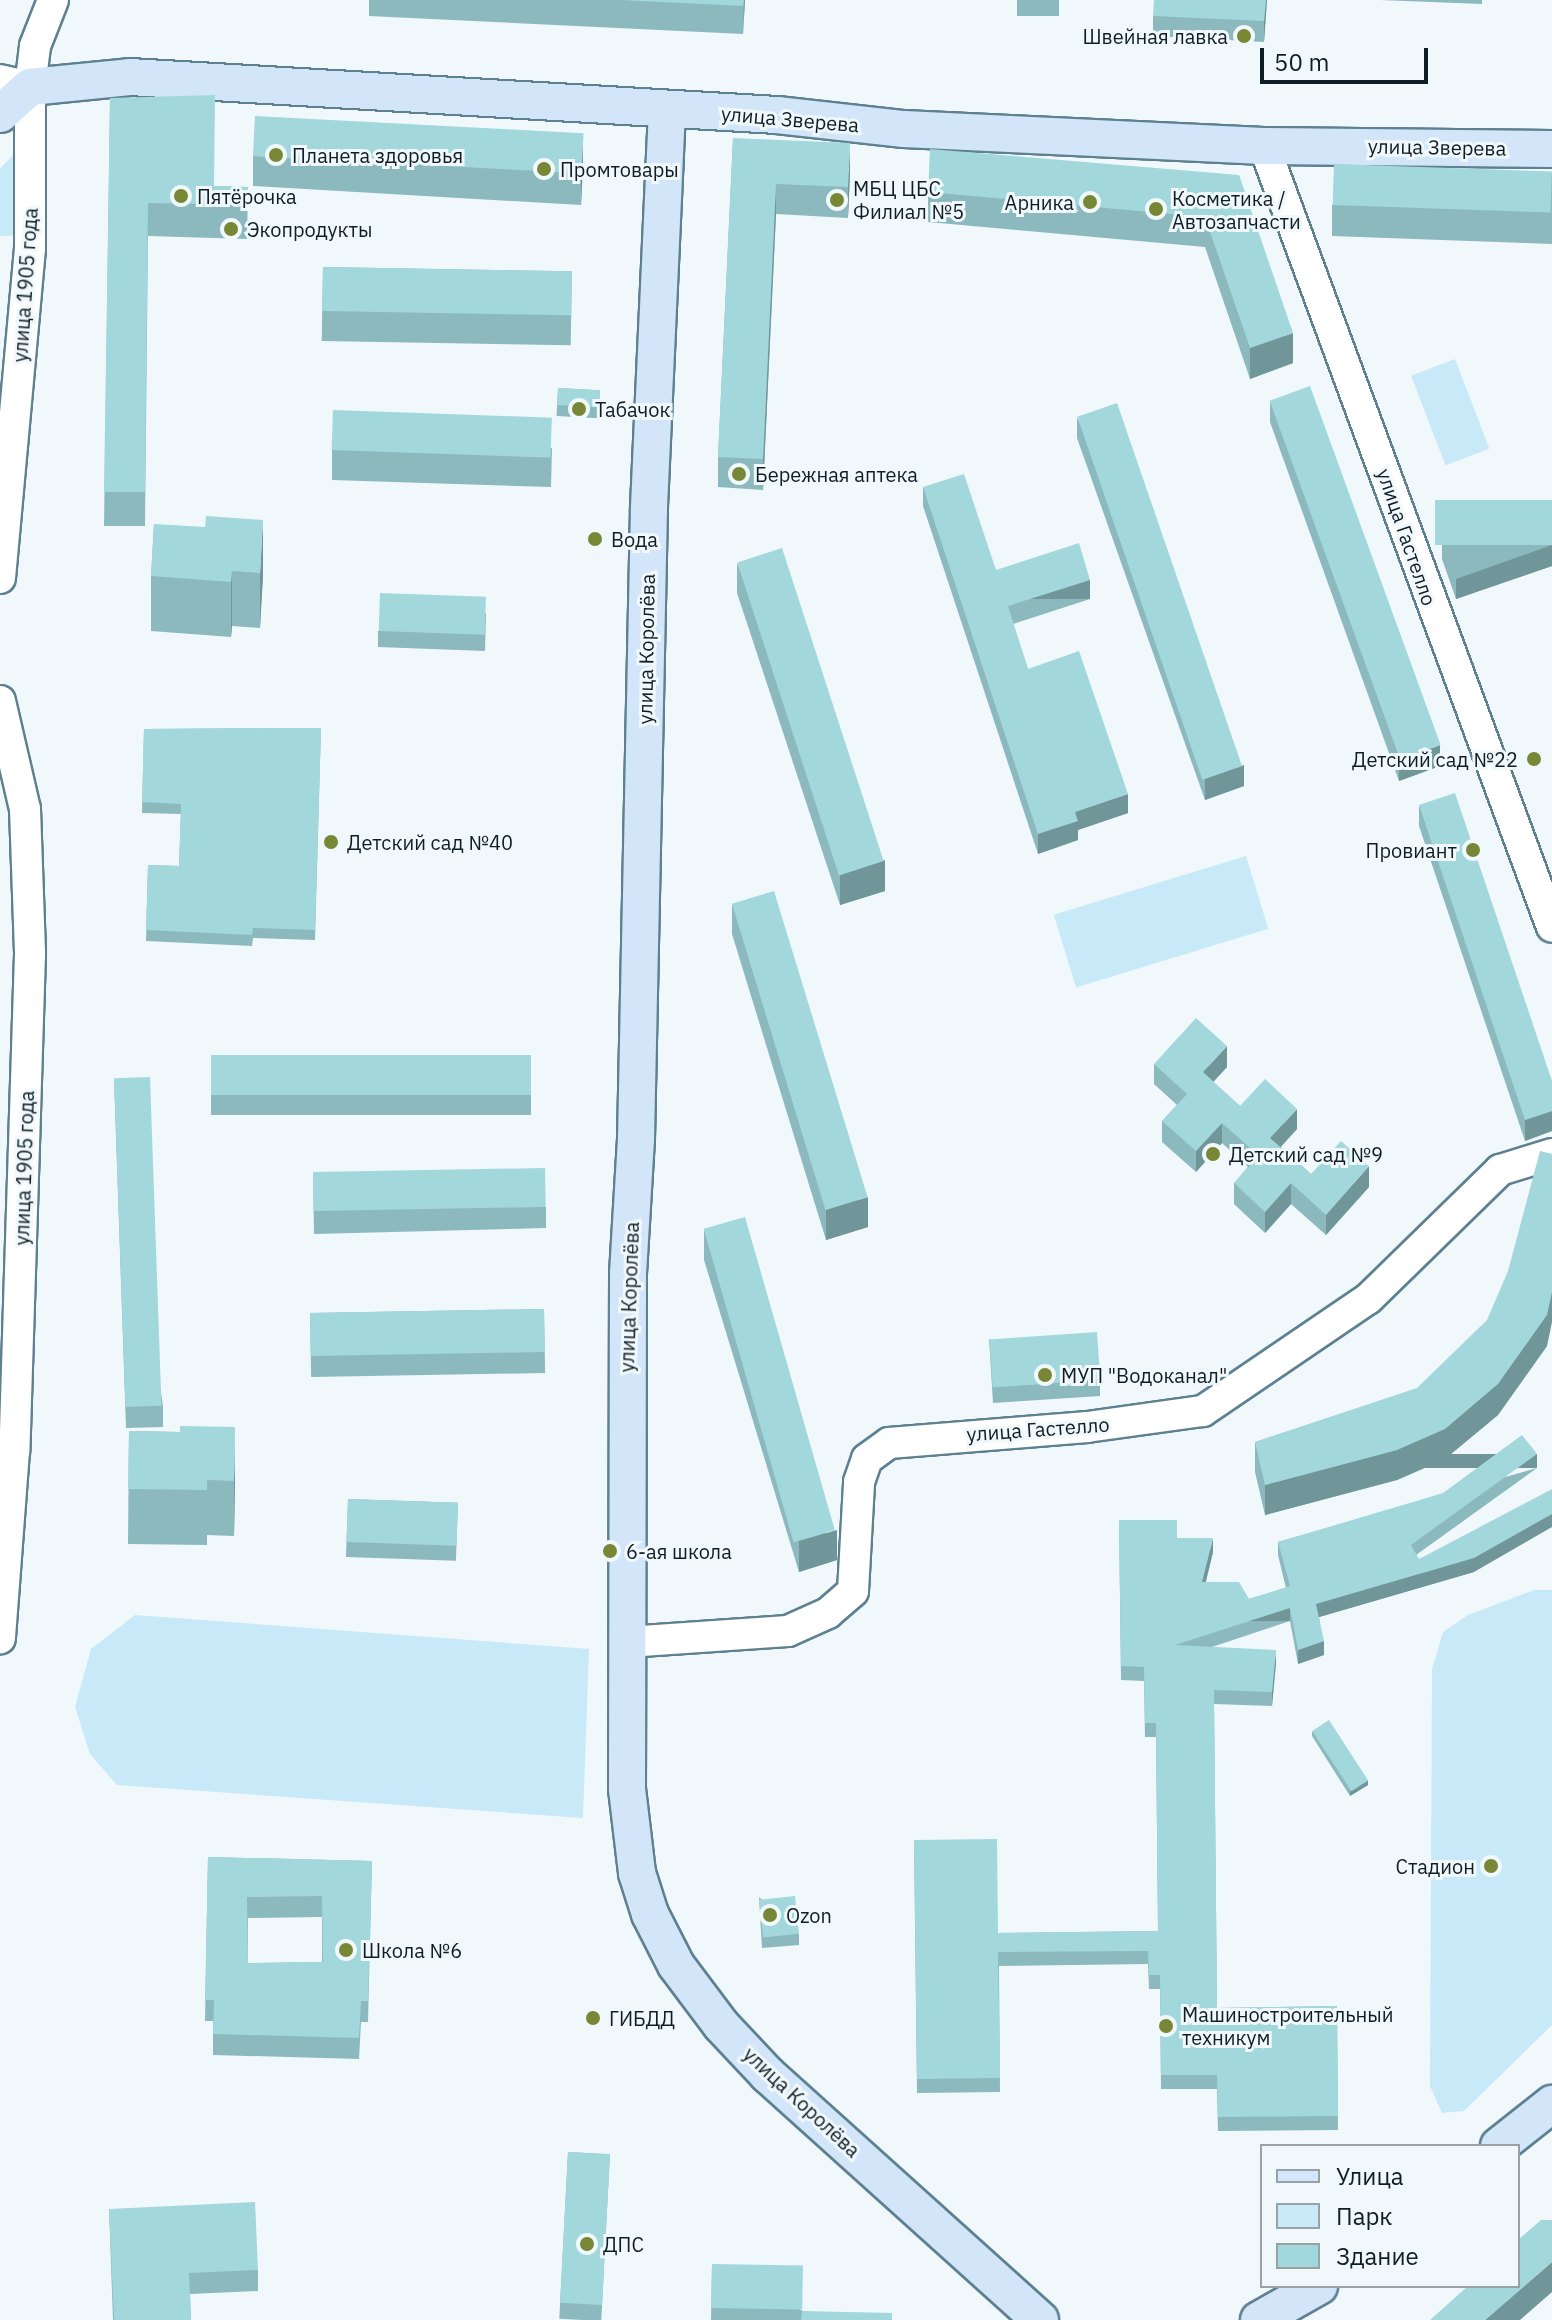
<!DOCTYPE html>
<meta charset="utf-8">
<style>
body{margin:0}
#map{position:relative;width:1552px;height:2320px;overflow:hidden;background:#f1f8fc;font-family:"IBM Plex Sans",sans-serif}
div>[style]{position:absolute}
.green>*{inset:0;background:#c8e9f7;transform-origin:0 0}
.roads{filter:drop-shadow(2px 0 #5d8190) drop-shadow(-2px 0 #5d8190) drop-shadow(0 2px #5d8190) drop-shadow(0 -2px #5d8190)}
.minor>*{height:30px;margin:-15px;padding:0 15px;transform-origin:15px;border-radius:15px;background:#fff}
.major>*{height:36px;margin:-18px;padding:0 18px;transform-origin:18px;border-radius:18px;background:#d3e6f9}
.wall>*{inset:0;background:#8bb9bd;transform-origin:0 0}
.shaded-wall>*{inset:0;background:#71969a;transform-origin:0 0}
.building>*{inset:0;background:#a2d7dc;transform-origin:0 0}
.dots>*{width:22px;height:22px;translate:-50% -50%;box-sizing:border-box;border:4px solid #f1f8fc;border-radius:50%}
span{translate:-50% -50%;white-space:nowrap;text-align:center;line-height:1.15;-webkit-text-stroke:6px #f1f8fc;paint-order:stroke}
.poi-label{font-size:20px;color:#0f1e24}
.right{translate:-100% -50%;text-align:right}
.left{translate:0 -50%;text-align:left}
.street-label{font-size:20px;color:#0f1e24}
.legend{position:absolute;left:1260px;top:2144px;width:260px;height:144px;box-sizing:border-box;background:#f1f8fc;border:2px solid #97a1a6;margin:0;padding:10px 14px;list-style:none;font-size:24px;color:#0f1e24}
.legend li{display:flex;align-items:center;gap:16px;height:40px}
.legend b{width:40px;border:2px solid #97a1a6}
.scale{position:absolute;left:1260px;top:48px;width:168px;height:36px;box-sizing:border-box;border:4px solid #0f1e24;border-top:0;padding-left:10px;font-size:24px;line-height:28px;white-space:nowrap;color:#0f1e24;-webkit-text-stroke:6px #f1f8fc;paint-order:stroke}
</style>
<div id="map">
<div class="green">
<div style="clip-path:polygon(24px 143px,20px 235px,0 236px,0 169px)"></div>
<div style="left:1455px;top:359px;width:96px;height:47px;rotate:69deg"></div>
<div style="left:1246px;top:856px;width:76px;height:201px;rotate:73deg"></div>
<div style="clip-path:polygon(1534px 1590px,1552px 1590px,1552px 2025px,1464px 2111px,1442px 2113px,1430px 2086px,1432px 1669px,1443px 1632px,1468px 1615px)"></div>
<div style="clip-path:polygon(135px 1615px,589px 1649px,583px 1818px,117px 1785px,90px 1754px,75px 1707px,91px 1649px)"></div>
</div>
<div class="roads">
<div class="minor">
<div style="left:0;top:80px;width:31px;rotate:13deg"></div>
<div style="left:1264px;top:146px;width:832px;rotate:69.76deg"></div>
<div style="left:0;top:578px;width:330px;rotate:-84.8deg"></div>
<div style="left:30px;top:249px;width:162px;rotate:-90deg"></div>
<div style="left:30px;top:87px;width:41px;rotate:-83deg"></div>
<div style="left:35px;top:46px;width:49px;rotate:-68.6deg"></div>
<div style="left:0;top:701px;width:111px;rotate:77deg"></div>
<div style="left:25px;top:809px;width:145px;rotate:88deg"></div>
<div style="left:30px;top:954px;width:497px;rotate:91.8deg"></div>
<div style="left:14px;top:1451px;width:188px;rotate:94.3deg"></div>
<div style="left:627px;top:1642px;width:161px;rotate:-3.9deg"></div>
<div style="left:788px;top:1631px;width:44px;rotate:-24.2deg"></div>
<div style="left:828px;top:1613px;width:33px;rotate:-41deg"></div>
<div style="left:853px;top:1591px;width:109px;rotate:-86.8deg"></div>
<div style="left:859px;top:1482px;width:24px;rotate:-71deg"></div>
<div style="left:867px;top:1459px;width:27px;rotate:-36deg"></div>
<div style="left:889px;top:1443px;width:199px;rotate:-4.6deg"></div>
<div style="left:1087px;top:1427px;width:117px;rotate:-7.9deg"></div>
<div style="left:1203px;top:1411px;width:199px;rotate:-34.2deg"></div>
<div style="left:1368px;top:1299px;width:185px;rotate:-44.3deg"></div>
<div style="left:1500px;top:1170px;width:54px;rotate:-17.1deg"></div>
</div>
<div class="major">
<div style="left:667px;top:110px;width:398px;rotate:92.6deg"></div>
<div style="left:649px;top:508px;width:631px;rotate:91.18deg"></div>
<div style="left:636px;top:1139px;width:135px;rotate:93.4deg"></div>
<div style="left:628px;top:1274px;width:515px;rotate:90.11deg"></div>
<div style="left:627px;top:1789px;width:85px;rotate:83.2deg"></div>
<div style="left:637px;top:1873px;width:43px;rotate:72.4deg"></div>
<div style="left:650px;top:1914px;width:57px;rotate:63deg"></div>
<div style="left:676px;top:1965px;width:75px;rotate:53.1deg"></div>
<div style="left:721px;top:2025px;width:69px;rotate:46.8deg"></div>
<div style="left:768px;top:2075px;width:366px;rotate:42deg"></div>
<div style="left:0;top:114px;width:40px;rotate:-42deg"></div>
<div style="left:30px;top:87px;width:100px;rotate:-5.7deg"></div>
<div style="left:130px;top:77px;width:648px;rotate:3.36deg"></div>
<div style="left:777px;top:115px;width:128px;rotate:6.3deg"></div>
<div style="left:904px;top:129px;width:360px;rotate:2.7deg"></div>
<div style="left:1264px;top:146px;width:288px;rotate:0.6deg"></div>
<div style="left:1499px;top:2146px;width:68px;rotate:-38.4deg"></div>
<div style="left:1259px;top:2320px;width:69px;rotate:-29.5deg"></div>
</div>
</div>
<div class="wall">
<div style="clip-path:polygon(369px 0,745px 0,743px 34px,369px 16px)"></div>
<div style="left:1017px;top:0;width:42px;height:16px"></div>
<div style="clip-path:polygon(1267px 0,1264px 42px,1153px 36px,1153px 16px)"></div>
<div style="clip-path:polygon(1380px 0,1482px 0,1482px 4px)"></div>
<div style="clip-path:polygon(110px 98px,214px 186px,248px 187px,247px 239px,148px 236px,145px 526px,104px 526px)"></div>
<div style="clip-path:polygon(733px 138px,850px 173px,848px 218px,776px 214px,763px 490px,718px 487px,718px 457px)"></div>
<div style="clip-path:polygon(253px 156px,583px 165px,581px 205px,253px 186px)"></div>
<div style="clip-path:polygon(1552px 173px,1552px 244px,1332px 236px,1332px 205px)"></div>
<div style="clip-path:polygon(1239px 175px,1293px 363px,1250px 379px,1205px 247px,928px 222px,928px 192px)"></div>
<div style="left:323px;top:267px;width:249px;height:74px;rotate:1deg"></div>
<div style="left:558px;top:388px;width:42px;height:28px;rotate:3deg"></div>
<div style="clip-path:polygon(1270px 401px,1440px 766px,1399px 781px,1270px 422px)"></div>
<div style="clip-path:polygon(1077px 417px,1244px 786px,1205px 800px,1077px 438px)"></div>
<div style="clip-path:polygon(552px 448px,551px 487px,332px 480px,332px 450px)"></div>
<div style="clip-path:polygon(923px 487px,996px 570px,1090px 599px,1013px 624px,1028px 669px,1128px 813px,1078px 830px,1078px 840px,1038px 854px,923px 506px)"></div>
<div style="clip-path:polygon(1552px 500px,1552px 566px,1456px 599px,1442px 559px,1442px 539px)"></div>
<div style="clip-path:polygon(154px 524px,263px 575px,260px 628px,232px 626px,231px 637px,151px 631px,151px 576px)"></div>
<div style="clip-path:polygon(737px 563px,885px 891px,840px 905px,737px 593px)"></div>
<div style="clip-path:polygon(486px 613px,485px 651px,378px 647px,378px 631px)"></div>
<div style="clip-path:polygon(321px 728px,315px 940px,253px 938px,252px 946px,146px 941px,148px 865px,179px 866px,181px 814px,142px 813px,144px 729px)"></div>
<div style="clip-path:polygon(1419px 805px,1552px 1081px,1552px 1131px,1525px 1141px,1419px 826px)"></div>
<div style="clip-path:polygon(732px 903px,868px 1227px,826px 1240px,732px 934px)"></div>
<div style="left:531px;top:1055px;width:60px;height:320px;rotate:90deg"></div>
<div style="clip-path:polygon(1154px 1064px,1227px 1067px,1213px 1082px,1240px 1106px,1297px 1129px,1281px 1147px,1311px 1174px,1369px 1187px,1326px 1235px,1291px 1204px,1265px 1233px,1234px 1204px,1234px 1183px,1248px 1167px,1222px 1143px,1196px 1172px,1162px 1142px,1162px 1121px,1177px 1105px,1154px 1084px)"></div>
<div style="clip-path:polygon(114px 1078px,163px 1406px,163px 1427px,126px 1428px)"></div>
<div style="clip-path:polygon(313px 1174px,546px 1207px,546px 1228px,314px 1234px)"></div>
<div style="clip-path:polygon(704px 1229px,837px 1560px,799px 1572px,704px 1260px)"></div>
<div style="left:544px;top:1309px;width:64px;height:234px;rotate:89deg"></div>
<div style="clip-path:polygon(989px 1339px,1100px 1380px,1100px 1396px,993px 1403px)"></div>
<div style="clip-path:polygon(1547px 1346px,1498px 1415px,1445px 1459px,1397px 1480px,1265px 1515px,1255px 1472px,1255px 1442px)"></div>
<div style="clip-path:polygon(129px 1431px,180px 1432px,235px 1482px,234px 1536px,207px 1535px,207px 1545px,128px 1544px)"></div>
<div style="clip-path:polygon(1537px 1468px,1416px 1555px,1419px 1559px,1474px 1572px,1319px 1617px,1324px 1655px,1298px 1664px,1290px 1621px,1212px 1647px,1276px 1663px,1272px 1706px,1214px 1704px,1217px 2008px,1337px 2006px,1338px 2130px,1218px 2131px,1217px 2089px,1161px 2089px,1160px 1989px,1149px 1989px,1148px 1964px,999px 1966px,1000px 2092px,917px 2093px,914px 1840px,998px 1933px,1158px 1931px,1156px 1737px,1145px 1737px,1144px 1681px,1121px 1680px,1119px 1520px,1177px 1538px,1213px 1552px,1206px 1582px,1249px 1599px,1286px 1588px,1278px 1555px,1278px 1542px)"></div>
<div style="left:348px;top:1499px;width:110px;height:58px;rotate:2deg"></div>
<div style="clip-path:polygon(1312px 1731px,1368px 1785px,1350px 1796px,1312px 1736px)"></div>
<div style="clip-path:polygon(evenodd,208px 1857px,372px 1861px,368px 2022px,361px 2022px,359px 2059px,213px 2055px,213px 2021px,205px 2021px,208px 1857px,322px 1917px,322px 1962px,248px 1963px,248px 1918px,322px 1917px)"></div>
<div style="clip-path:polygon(759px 1897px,799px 1934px,799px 1945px,762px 1948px)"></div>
<div style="left:568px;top:2152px;width:42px;height:167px;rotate:3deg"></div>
<div style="clip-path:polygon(109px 2209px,258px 2270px,258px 2291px,190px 2294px,191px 2320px,113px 2320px)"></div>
<div style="clip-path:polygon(712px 2264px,803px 2311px,892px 2320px,711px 2320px)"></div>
</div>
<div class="shaded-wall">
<div style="clip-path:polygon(744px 0,745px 0,743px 34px)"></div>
<div style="clip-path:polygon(1266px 0,1267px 0,1264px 42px,1264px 21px)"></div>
<div style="clip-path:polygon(583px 135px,583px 165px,581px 205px,581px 175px)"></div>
<div style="clip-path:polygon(850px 143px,850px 173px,848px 218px,848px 187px)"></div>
<div style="clip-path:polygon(776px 184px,776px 214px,763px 490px,763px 459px)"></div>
<div style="clip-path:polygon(1293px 333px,1293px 363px,1250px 379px,1250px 348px)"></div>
<div style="clip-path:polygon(263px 520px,263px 575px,260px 628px,260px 573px)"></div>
<div style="clip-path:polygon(1552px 545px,1552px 566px,1456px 599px,1456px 579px)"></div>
<div style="clip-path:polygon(232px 571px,232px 626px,231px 637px,231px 582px)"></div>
<div style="left:1090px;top:580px;width:19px;height:86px;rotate:90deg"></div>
<div style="clip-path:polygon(1440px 745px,1440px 766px,1399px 781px,1399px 760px)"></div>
<div style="clip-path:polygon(1244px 765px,1244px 786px,1205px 800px,1205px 779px)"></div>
<div style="clip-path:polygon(1128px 794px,1128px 813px,1078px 830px,1078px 840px,1038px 854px,1038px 834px,1075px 812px)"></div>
<div style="clip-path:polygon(885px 860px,885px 891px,840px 905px,840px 875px)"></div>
<div style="clip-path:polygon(1227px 1046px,1227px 1067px,1203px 1093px,1203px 1072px)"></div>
<div style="clip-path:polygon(1297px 1109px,1297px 1129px,1270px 1158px,1270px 1138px)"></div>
<div style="clip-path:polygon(1552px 1111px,1552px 1131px,1525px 1141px,1525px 1120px)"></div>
<div style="clip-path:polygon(1222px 1123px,1222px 1143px,1196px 1172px,1196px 1151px)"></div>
<div style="clip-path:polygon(1369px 1166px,1369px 1187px,1326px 1235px,1326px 1215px)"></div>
<div style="clip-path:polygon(1291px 1183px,1291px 1204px,1265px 1233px,1265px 1212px)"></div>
<div style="clip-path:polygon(868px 1197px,868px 1227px,826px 1240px,826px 1210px)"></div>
<div style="clip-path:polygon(1552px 1292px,1552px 1322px,1547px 1346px,1498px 1415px,1445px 1459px,1397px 1480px,1265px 1515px,1265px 1485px,1397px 1450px)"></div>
<div style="clip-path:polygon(235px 1427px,235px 1482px,234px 1536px,234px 1481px)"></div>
<div style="left:1537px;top:1454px;width:14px;height:155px;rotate:90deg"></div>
<div style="clip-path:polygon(1552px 1514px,1552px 1527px,1474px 1572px,1316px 1618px,1316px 1604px)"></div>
<div style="clip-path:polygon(837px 1530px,837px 1560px,799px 1572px,799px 1541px)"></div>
<div style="clip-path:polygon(1213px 1538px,1213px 1552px,1202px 1596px,1202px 1582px)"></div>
<div style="left:1290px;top:1608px;width:13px;height:121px;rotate:90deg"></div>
<div style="clip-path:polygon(1324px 1641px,1324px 1655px,1298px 1664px,1298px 1650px)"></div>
<div style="clip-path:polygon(1276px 1650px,1276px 1663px,1272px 1706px,1272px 1692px)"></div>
<div style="clip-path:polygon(1368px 1780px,1368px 1785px,1350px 1796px,1350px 1791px)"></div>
<div style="clip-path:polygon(1552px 2262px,1552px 2292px,1520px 2320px,1485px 2320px)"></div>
</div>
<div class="building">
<div style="clip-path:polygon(620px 0,744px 0,743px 6px)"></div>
<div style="clip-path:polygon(1154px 0,1266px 0,1264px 21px,1153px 16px)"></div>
<div style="clip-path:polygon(215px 95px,214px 186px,248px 187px,247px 205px,148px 203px,145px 492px,104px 492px,110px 98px)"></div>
<div style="left:255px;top:116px;width:329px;height:40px;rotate:3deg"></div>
<div style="clip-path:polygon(733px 138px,850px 143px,848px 187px,776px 184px,763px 459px,718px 457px)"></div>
<div style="clip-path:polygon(930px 149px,1239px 175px,1293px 333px,1250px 348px,1205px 217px,928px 192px)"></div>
<div style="left:1334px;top:164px;width:218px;height:41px;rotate:2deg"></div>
<div style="left:323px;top:267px;width:249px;height:44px;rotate:1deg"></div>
<div style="left:1310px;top:386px;width:382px;height:43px;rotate:70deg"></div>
<div style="left:558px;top:388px;width:42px;height:17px;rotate:3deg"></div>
<div style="left:1117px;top:403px;width:384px;height:42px;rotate:71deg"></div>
<div style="left:333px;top:410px;width:219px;height:40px;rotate:2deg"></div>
<div style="clip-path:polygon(964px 474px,996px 570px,1079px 543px,1090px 580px,1008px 606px,1028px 669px,1079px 651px,1128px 794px,1075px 812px,1078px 821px,1038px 834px,923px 487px)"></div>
<div style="left:1552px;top:500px;width:45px;height:117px;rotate:90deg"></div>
<div style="clip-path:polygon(206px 516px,263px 520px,260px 573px,232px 571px,231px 582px,151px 576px,154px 524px,205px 527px)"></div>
<div style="left:782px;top:548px;width:329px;height:47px;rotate:72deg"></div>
<div style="left:380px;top:593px;width:106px;height:38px;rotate:2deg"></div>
<div style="clip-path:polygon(321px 728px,315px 930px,253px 928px,252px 935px,146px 930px,148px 865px,179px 866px,181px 804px,142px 802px,144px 729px)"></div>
<div style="clip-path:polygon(1455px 793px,1552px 1081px,1552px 1111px,1525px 1120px,1419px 805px)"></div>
<div style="left:774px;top:891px;width:320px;height:44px;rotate:73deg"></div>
<div style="clip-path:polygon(1196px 1018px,1227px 1046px,1203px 1072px,1240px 1106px,1265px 1079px,1297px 1109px,1270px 1138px,1311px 1174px,1341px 1141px,1369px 1166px,1326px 1215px,1291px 1183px,1265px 1212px,1234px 1183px,1259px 1156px,1222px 1123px,1196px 1151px,1162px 1121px,1187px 1094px,1154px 1064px)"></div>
<div style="left:531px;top:1055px;width:40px;height:320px;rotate:90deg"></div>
<div style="left:150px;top:1077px;width:329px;height:36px;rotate:88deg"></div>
<div style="clip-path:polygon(1540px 1151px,1552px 1154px,1552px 1292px,1547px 1315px,1498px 1384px,1445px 1429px,1397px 1450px,1265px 1485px,1255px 1442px,1417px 1388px,1487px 1320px,1508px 1271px)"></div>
<div style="left:545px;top:1168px;width:39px;height:232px;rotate:89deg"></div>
<div style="left:745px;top:1217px;width:326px;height:43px;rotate:74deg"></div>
<div style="left:544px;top:1309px;width:43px;height:234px;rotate:89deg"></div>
<div style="left:1097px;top:1332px;width:48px;height:108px;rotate:86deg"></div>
<div style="clip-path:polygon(180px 1426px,235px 1427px,234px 1481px,207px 1480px,207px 1490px,128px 1489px,129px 1431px,180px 1432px)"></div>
<div style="clip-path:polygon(1522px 1435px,1537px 1454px,1411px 1545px,1419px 1559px,1552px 1489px,1552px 1514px,1474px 1558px,1316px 1604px,1324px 1641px,1298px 1650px,1290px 1608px,1175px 1645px,1276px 1650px,1272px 1692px,1214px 1690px,1217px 2008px,1337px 2006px,1338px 2116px,1218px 2117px,1217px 2075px,1161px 2075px,1160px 1975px,1149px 1975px,1148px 1951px,998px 1952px,1000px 2078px,917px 2079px,914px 1840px,997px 1839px,998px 1933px,1158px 1931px,1156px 1723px,1145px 1723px,1144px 1667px,1121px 1666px,1119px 1520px,1177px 1520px,1177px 1538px,1213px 1538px,1202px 1582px,1239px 1582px,1249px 1599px,1290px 1586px,1278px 1542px,1443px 1493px)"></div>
<div style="left:348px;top:1499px;width:110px;height:43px;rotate:2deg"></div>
<div style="left:1329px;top:1720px;width:72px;height:20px;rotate:57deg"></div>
<div style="clip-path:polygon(evenodd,208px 1857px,372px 1861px,368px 2001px,361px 2001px,359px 2038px,213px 2034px,214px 2000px,205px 2000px,208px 1857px,322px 1896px,323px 1962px,248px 1963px,247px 1897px,322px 1896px)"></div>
<div style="left:795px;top:1896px;width:38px;height:36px;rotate:84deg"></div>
<div style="left:568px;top:2152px;width:42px;height:151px;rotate:3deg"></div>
<div style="clip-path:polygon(255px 2202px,258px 2270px,189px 2273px,191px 2320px,114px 2320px,109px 2209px)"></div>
<div style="clip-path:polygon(1541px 2220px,1552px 2220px,1552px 2262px,1485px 2320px,1430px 2320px,1468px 2286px,1518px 2286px,1518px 2240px)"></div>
<div style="left:712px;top:2264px;width:91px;height:44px;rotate:1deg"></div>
<div style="clip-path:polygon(802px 2311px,892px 2313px,892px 2320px,801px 2320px)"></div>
</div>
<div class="dots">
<div style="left:1244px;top:36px;background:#778736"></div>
<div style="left:276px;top:155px;background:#778736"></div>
<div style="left:544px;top:169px;background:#778736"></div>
<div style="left:181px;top:196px;background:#778736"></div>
<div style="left:837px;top:200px;background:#778736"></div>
<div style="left:1090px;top:202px;background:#778736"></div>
<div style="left:1156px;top:209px;background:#778736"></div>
<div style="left:231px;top:229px;background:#778736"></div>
<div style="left:579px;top:409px;background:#778736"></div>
<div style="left:739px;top:474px;background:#778736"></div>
<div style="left:595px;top:539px;background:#778736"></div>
<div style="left:1534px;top:759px;background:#778736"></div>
<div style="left:331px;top:842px;background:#778736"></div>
<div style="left:1473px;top:850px;background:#778736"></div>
<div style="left:1213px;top:1154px;background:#778736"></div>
<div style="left:1045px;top:1375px;background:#778736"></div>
<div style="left:610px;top:1551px;background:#778736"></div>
<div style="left:1491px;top:1866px;background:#778736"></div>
<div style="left:770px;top:1915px;background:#778736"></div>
<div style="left:346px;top:1950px;background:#778736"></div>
<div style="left:593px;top:2018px;background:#778736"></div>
<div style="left:1166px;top:2026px;background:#778736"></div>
<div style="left:587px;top:2244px;background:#778736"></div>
</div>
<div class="poi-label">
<span class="right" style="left:1228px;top:36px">Швейная лавка</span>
<span class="left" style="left:292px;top:155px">Планета здоровья</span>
<span class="left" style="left:560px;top:169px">Промтовары</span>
<span class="left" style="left:853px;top:200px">МБЦ ЦБС<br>Филиал №5</span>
<span class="left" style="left:197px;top:196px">Пятёрочка</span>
<span class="left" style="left:1172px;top:210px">Косметика /<br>Автозапчасти</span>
<span class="right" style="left:1074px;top:202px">Арника</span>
<span class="left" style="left:247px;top:229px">Экопродукты</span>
<span class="left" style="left:595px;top:409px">Табачок</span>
<span class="left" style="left:755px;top:474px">Бережная аптека</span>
<span class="left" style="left:611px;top:539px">Вода</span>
<span class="right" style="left:1518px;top:759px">Детский сад №22</span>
<span class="left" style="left:347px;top:842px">Детский сад №40</span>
<span class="right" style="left:1457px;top:850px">Провиант</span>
<span class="left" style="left:1229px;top:1154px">Детский сад №9</span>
<span class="left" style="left:1061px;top:1375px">МУП "Водоканал"</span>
<span class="left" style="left:626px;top:1551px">6-ая школа</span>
<span class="right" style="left:1475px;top:1866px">Стадион</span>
<span class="left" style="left:786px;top:1915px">Ozon</span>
<span class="left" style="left:362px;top:1950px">Школа №6</span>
<span class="left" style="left:1182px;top:2026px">Машиностроительный<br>техникум</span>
<span class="left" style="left:609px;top:2018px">ГИБДД</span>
<span class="left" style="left:603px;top:2244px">ДПС</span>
</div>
<div class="street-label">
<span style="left:790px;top:119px;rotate:5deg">улица Зверева</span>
<span style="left:1437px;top:147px;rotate:1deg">улица Зверева</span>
<span style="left:25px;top:285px;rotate:-86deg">улица 1905 года</span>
<span style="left:1407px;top:537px;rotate:71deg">улица Гастелло</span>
<span style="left:646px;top:649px;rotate:-89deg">улица Королёва</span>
<span style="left:24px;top:1168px;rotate:-88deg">улица 1905 года</span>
<span style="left:629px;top:1297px;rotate:-88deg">улица Королёва</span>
<span style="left:1038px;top:1429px;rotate:-4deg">улица Гастелло</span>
<span style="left:802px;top:2102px;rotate:43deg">улица Королёва</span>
</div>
<ul class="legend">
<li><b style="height:10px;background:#d3e6f9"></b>Улица</li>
<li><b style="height:22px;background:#c8e9f7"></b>Парк</li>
<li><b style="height:22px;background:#a2d7dc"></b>Здание</li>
</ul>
<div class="scale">50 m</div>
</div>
